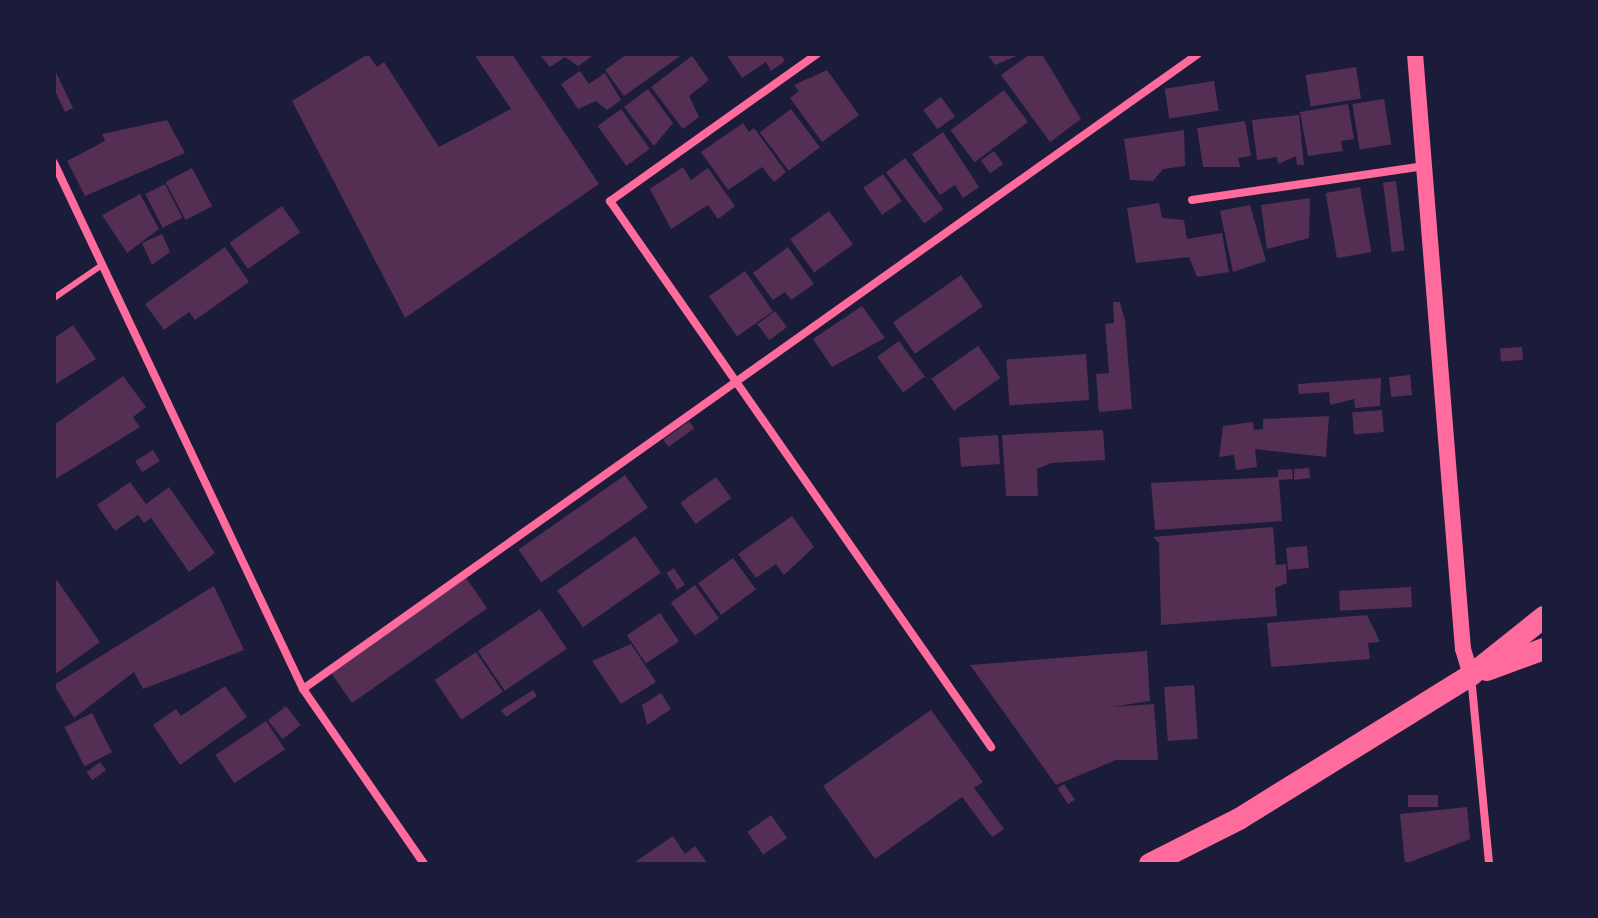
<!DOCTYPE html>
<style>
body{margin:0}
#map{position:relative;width:1598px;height:918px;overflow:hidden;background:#1b1b3a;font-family:Commissioner,sans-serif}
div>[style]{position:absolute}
.building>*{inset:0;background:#542f53;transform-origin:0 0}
.service>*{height:6px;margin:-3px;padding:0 3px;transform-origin:3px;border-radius:3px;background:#ff6b9d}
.minor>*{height:8px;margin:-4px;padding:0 4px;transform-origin:4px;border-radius:4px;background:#ff6b9d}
.secondary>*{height:16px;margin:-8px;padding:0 8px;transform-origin:8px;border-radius:8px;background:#ff6b9d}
.trunk>*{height:22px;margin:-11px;padding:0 11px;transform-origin:11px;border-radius:11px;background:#ff6b9d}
span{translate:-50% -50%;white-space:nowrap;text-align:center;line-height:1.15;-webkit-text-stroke:6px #1b1b3a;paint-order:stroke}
.frame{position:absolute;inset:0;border:56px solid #1b1b3a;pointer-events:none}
</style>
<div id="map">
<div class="building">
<div style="clip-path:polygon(368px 54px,377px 67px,384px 62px,439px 147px,511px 109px,474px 54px,512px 54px,599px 184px,405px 318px,292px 101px)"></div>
<div style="clip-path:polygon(539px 54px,589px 54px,591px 57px,578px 66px,565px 57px,550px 67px)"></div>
<div style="clip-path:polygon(627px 54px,683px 54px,624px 96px,605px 70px)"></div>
<div style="clip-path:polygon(726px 54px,780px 54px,785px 61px,771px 71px,766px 62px,742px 78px)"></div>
<div style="clip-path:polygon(987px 54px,1021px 54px,995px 65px)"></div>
<div style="clip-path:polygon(1030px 54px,1042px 54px,1081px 119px,1050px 142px,1001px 75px)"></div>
<div style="clip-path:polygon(692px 56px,709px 80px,689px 96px,699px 117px,683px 129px,651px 87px)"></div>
<div style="left:1356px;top:67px;width:32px;height:51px;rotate:81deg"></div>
<div style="clip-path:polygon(54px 68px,73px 108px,65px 112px,54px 89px)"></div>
<div style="clip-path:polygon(827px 70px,859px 115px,822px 142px,790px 98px,799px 91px,794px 85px)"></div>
<div style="clip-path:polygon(580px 71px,589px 84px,605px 73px,621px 100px,607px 110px,596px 101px,578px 109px,561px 84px)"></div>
<div style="left:1214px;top:81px;width:30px;height:50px;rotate:81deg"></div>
<div style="clip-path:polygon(648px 89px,673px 123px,654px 146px,624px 107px)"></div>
<div style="left:1004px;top:90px;width:40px;height:67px;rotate:53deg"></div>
<div style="left:941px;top:97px;width:24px;height:22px;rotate:54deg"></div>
<div style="left:1384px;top:99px;width:46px;height:32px;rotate:81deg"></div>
<div style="clip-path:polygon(1348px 104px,1354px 139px,1341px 141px,1343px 151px,1308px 156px,1300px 112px)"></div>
<div style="left:621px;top:109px;width:49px;height:29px;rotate:54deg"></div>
<div style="left:791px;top:109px;width:48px;height:39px;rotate:53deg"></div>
<div style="clip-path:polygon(1299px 115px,1304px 165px,1297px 165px,1296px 156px,1278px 164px,1277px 157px,1257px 160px,1252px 120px)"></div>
<div style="clip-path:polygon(167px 120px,185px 153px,85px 196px,67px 161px,105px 141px,102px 134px)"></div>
<div style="clip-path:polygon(1245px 121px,1251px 156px,1238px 158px,1240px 167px,1203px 167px,1197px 128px)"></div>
<div style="clip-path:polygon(743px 123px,749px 132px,754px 128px,786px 172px,774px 182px,762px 167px,728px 190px,701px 152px)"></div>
<div style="clip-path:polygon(1184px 130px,1185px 166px,1163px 169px,1153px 181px,1130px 180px,1124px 139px)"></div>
<div style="clip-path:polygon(943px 132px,979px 187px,963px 198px,955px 185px,940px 195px,912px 154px)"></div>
<div style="left:994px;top:151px;width:16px;height:16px;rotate:55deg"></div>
<div style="left:905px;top:158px;width:64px;height:24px;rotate:53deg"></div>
<div style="clip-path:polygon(683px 167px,691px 180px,708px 168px,735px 206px,718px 219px,708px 205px,671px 229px,650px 189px)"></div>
<div style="left:192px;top:168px;width:43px;height:30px;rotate:62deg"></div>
<div style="left:883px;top:174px;width:33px;height:24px;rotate:55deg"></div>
<div style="left:1396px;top:181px;width:70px;height:13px;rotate:83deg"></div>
<div style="left:165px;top:184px;width:38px;height:22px;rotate:63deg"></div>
<div style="left:1360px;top:187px;width:66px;height:35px;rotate:80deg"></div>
<div style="clip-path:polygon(140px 194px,159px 229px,127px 253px,102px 215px)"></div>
<div style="clip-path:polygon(1310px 198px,1309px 238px,1267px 249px,1261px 205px)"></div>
<div style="clip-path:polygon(1159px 203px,1162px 218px,1184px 220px,1187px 239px,1222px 233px,1229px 272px,1197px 277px,1189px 257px,1136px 263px,1127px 208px)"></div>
<div style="clip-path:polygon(1250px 205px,1266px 261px,1233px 272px,1220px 211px)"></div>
<div style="left:282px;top:206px;width:32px;height:64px;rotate:55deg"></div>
<div style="left:829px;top:211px;width:41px;height:48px;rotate:54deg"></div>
<div style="clip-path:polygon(162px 234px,170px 252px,152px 265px,142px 243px)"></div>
<div style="clip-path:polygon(225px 247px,249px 282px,195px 320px,189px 312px,164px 330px,145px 304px)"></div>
<div style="clip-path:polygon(788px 247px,814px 284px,791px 300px,785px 292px,773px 300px,753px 273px)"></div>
<div style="left:745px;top:271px;width:49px;height:44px;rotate:55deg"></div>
<div style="left:961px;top:275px;width:38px;height:83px;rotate:55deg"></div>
<div style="clip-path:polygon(1113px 302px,1120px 302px,1125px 321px,1132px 409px,1099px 412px,1096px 374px,1109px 373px,1105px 324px,1114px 323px)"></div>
<div style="clip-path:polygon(862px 306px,885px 338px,832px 367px,813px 339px)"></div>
<div style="left:775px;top:311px;width:20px;height:22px;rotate:53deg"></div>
<div style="clip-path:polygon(73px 325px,96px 359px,54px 385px,54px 338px)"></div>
<div style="left:899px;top:341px;width:44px;height:27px;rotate:54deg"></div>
<div style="left:978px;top:346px;width:39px;height:57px;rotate:55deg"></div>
<div style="left:1522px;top:347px;width:13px;height:22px;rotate:86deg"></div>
<div style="left:1086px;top:354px;width:46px;height:80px;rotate:86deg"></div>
<div style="left:1410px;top:375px;width:20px;height:21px;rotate:84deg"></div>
<div style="clip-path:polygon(123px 376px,146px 407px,133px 417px,140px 427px,54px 480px,54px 425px)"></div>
<div style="clip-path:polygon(1381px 378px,1380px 406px,1355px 408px,1354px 399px,1330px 405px,1329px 392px,1299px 394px,1298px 384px)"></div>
<div style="left:1382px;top:410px;width:22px;height:30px;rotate:85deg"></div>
<div style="clip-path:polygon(1329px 416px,1326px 457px,1255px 449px,1257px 467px,1236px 470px,1234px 455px,1219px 457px,1223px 426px,1253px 422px,1254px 430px,1263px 429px,1263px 419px)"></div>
<div style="left:689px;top:421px;width:9px;height:32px;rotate:54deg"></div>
<div style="clip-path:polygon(1103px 430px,1105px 460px,1051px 463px,1037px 469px,1038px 496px,1006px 496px,1002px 435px)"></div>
<div style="left:998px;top:435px;width:29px;height:39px;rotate:86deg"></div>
<div style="left:153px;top:450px;width:13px;height:21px;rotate:58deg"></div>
<div style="clip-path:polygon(1309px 468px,1310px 478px,1294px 480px,1294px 469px)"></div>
<div style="clip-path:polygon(1292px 469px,1293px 479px,1279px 480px,1282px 521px,1155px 530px,1151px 483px,1278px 477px,1278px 470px)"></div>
<div style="left:625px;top:475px;width:40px;height:130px;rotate:55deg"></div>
<div style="left:716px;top:477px;width:26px;height:44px;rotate:54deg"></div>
<div style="clip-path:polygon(130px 482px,146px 504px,169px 487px,215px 553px,189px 572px,151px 518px,144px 523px,138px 515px,115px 531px,97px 505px)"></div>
<div style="clip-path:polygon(792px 516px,814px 547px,784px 575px,776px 564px,756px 578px,738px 554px)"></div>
<div style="clip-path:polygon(1273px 527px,1276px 565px,1286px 564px,1287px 583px,1275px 588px,1277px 616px,1161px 625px,1159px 543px,1153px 537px)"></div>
<div style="left:635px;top:536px;width:45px;height:95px;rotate:55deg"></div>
<div style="left:1307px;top:546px;width:22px;height:21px;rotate:85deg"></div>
<div style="left:733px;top:558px;width:39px;height:43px;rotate:54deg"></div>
<div style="left:674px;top:568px;width:20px;height:9px;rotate:57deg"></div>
<div style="clip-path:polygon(54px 576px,100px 642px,54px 675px)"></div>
<div style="left:466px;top:578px;width:37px;height:165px;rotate:55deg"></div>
<div style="left:695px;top:585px;width:41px;height:30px;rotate:54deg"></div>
<div style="clip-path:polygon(214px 586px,244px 650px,143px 689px,134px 672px,74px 718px,54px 685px)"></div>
<div style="left:1411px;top:587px;width:20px;height:72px;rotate:87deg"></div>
<div style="left:540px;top:609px;width:48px;height:75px;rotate:56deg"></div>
<div style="left:660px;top:613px;width:34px;height:40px;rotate:56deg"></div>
<div style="clip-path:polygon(1367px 615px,1380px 642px,1368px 643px,1370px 659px,1271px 667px,1267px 623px)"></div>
<div style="clip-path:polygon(631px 644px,656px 682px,621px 704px,592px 661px)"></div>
<div style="clip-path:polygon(1147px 651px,1150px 701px,1112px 707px,1154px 704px,1158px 760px,1116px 760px,1056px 785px,970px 665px)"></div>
<div style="left:476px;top:652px;width:48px;height:50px;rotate:56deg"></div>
<div style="left:1194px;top:685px;width:54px;height:30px;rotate:86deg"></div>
<div style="clip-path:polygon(225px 686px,247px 717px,180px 765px,153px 725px,176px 709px,181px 716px)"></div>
<div style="clip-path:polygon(533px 690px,537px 696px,506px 717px,501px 710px)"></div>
<div style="clip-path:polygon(661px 693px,671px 709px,647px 725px,642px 705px)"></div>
<div style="left:286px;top:706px;width:24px;height:23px;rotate:52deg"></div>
<div style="clip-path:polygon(931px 710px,983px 782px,974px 788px,1004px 829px,992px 837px,962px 797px,875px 859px,823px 786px)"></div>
<div style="left:92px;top:713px;width:44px;height:31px;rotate:63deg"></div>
<div style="left:266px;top:721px;width:34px;height:61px;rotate:56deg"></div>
<div style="left:100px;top:762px;width:10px;height:17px;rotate:53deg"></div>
<div style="left:1064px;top:784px;width:19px;height:8px;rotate:55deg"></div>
<div style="left:1438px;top:795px;width:12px;height:30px;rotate:90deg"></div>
<div style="clip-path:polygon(1467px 807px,1470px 839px,1405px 864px,1400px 814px)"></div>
<div style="left:771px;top:815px;width:28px;height:29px;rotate:55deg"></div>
<div style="clip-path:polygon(673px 836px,685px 854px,695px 846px,708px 864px,632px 864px)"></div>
</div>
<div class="service">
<div style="left:54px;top:298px;width:58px;rotate:-34.5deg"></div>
</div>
<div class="minor">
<div style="left:817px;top:54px;width:254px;rotate:144.6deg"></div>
<div style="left:610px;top:201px;width:666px;rotate:55.09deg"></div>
<div style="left:54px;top:163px;width:582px;rotate:64.67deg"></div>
<div style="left:303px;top:689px;width:213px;rotate:55.3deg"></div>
<div style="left:1192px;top:200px;width:235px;rotate:-8.3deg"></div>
<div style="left:1471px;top:676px;width:189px;rotate:84.5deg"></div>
<div style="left:303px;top:689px;width:1097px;rotate:-35.36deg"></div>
</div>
<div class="secondary">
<div style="left:1415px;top:54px;width:597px;rotate:85.39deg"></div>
<div style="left:1463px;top:649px;width:27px;rotate:73deg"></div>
</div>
<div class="trunk">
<div style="left:1487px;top:670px;width:61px;rotate:-20.2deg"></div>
<div style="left:1150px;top:864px;width:100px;rotate:-26.8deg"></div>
<div style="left:1239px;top:819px;width:273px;rotate:-31.8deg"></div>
<div style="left:1471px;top:675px;width:93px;rotate:-38.5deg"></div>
</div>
<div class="frame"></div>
</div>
